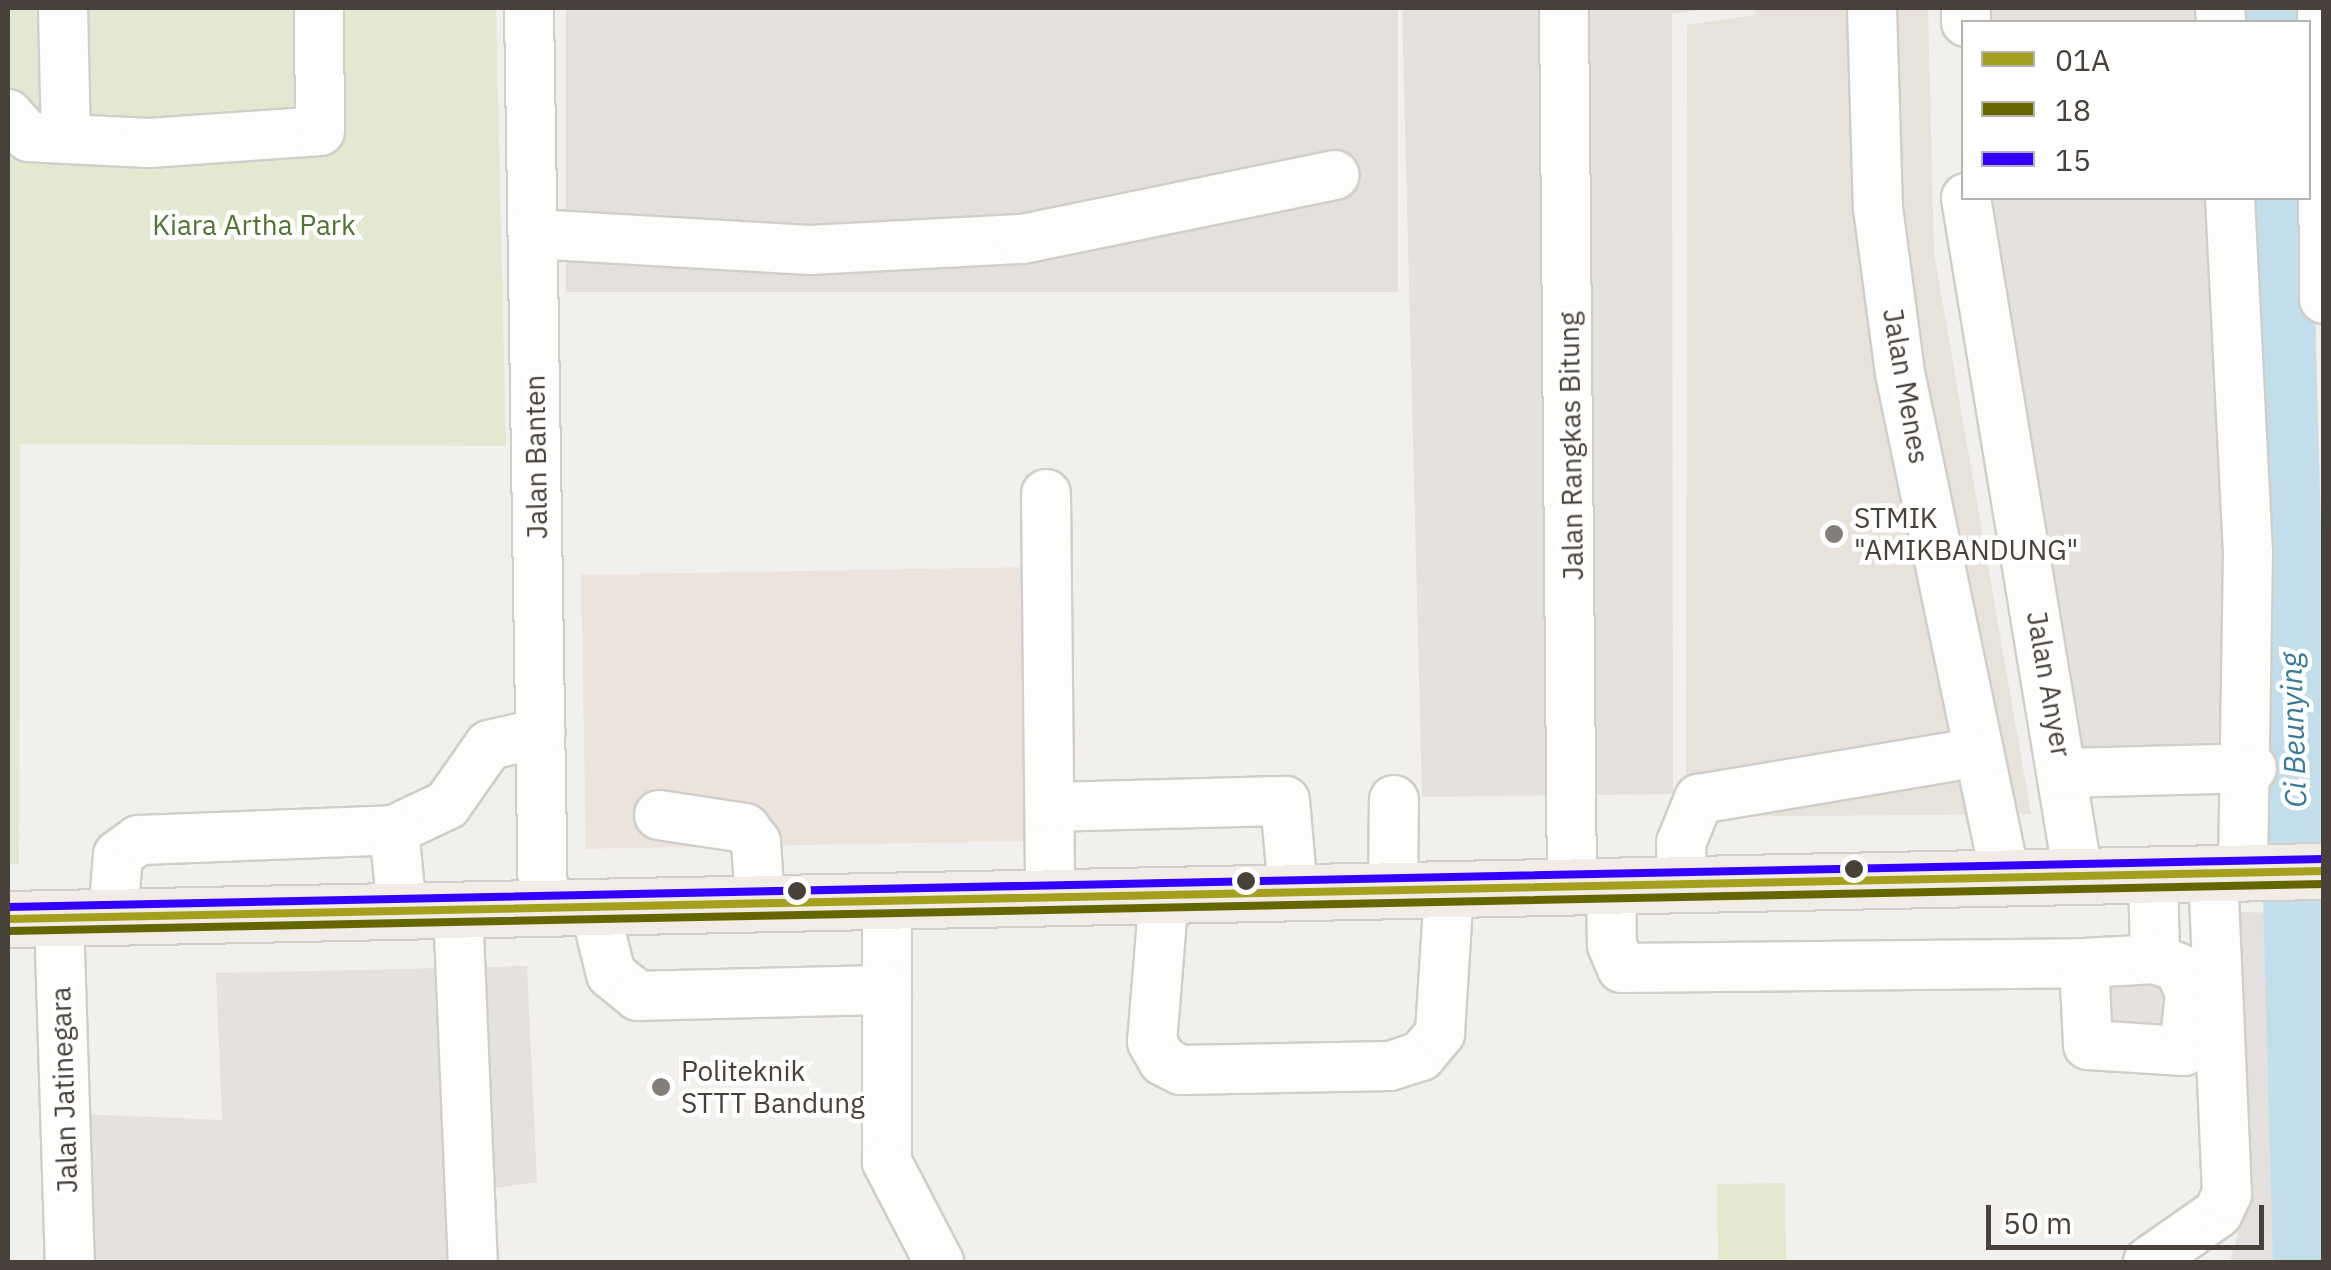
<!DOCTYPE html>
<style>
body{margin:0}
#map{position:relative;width:2331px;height:1270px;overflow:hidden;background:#f2f0ed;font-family:"IBM Plex Sans",sans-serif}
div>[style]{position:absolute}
.residential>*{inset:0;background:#e5e1dc;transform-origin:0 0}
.commercial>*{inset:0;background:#ece3db;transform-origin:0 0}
.industrial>*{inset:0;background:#e4e0dd;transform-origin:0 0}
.education>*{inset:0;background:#e7e2da}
.green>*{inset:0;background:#e2e9d0;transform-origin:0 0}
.parking>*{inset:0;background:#e4e1de;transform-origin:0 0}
.river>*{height:68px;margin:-34px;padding:0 34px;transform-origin:34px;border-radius:34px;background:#c2deeb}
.roads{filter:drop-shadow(2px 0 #d0cecb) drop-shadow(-2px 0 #d0cecb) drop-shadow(0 2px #d0cecb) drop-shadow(0 -2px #d0cecb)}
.minor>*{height:48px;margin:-24px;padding:0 24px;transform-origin:24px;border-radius:24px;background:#fdfdfc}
.major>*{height:55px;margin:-27.5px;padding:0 27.5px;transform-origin:27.5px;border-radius:27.5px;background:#f1ede6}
.bus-1>*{height:8px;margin:-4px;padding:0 4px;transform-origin:4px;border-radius:4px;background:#a4a01d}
.bus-2>*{height:8px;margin:-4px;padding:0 4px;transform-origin:4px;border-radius:4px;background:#660}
.bus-3>*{height:8px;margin:-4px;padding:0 4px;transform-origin:4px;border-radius:4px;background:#30f}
.dots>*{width:28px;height:28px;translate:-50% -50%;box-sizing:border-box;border:5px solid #fff;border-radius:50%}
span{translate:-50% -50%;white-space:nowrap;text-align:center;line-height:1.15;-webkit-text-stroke:9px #fff;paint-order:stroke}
.park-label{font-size:28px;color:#517432}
.street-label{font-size:28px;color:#48413a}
.poi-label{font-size:28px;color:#48413a}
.left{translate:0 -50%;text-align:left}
.water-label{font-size:30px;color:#397a9a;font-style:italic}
.frame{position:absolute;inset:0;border:10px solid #48413a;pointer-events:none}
.legend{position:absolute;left:1961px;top:20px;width:350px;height:180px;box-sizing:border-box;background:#fff;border:2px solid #b6b3b0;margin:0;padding:12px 18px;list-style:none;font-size:30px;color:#48413a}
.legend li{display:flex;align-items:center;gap:20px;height:50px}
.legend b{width:50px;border:2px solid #b6b3b0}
.scale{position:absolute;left:1986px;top:1205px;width:278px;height:45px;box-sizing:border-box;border:5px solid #48413a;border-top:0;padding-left:12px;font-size:30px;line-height:35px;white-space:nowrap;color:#48413a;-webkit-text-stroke:8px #fff;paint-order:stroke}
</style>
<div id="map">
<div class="residential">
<div style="clip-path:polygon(1402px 8px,1715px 8px,1672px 14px,1673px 794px,1422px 797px)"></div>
<div style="left:1973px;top:8px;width:240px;height:14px"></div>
<div style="clip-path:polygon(1988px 198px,2224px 198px,2253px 745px,2082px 755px)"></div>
<div style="clip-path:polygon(527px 966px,537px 1182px,478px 1190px,479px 1262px,80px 1262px,77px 1114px,222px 1120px,216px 973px)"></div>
</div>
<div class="commercial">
<div style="left:1032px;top:567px;width:274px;height:451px;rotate:89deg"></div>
</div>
<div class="industrial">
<div style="left:566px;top:8px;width:832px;height:284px"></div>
<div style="clip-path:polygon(2224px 912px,2323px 913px,2323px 1262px,2230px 1262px,2247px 1202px)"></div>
</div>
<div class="education">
<div style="clip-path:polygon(1755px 8px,1928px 8px,1934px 253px,2031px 814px,1686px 817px,1687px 25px,1754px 15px)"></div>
</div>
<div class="green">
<div style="clip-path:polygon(8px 8px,496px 8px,506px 446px,20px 444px,19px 864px,8px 864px)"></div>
<div style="left:1785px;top:1183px;width:79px;height:68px;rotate:89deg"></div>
</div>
<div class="parking">
<div style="left:2090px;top:982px;width:90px;height:62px"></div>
</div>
<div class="river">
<div style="left:2273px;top:8px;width:14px;rotate:90deg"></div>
<div style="left:2278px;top:198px;width:1064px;rotate:88.44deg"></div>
</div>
<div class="roads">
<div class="minor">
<div style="left:63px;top:8px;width:131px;rotate:88.7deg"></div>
<div style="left:66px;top:139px;width:83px;rotate:2.8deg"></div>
<div style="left:149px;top:143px;width:171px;rotate:-4deg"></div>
<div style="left:320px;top:131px;width:123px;rotate:-90.5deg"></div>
<div style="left:529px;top:8px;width:899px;rotate:89.11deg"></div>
<div style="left:1564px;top:8px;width:877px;rotate:89.48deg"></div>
<div style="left:1872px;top:8px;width:200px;rotate:88.3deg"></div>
<div style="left:1878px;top:208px;width:166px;rotate:82.4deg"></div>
<div style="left:1900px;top:373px;width:514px;rotate:78.21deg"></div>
<div style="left:2220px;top:8px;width:14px;rotate:86deg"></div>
<div style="left:2322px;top:8px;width:291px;rotate:89.6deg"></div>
<div style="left:1966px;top:22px;width:14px;rotate:-90deg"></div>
<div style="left:8px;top:114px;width:31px;rotate:48deg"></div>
<div style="left:29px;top:137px;width:37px;rotate:3deg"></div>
<div style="left:1966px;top:198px;width:686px;rotate:80.61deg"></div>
<div style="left:2230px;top:198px;width:353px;rotate:87.1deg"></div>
<div style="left:2248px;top:551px;width:321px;rotate:90.9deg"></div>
<div style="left:533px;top:234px;width:277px;rotate:3.3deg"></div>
<div style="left:810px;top:250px;width:213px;rotate:-3deg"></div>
<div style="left:1023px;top:239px;width:318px;rotate:-11.6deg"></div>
<div style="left:1046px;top:494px;width:403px;rotate:89.4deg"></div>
<div style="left:2064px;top:773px;width:188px;rotate:-1.5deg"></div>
<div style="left:1050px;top:807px;width:235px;rotate:-1.5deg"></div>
<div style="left:1285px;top:801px;width:90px;rotate:84.9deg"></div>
<div style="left:659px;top:815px;width:87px;rotate:8.6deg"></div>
<div style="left:745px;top:828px;width:18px;rotate:52deg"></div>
<div style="left:756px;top:842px;width:60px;rotate:86.2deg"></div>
<div style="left:394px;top:830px;width:59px;rotate:-25.3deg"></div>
<div style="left:447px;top:805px;width:73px;rotate:-55deg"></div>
<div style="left:489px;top:745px;width:53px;rotate:-13deg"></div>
<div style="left:1682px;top:883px;width:40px;rotate:-91.4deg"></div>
<div style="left:1681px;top:843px;width:48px;rotate:-67.8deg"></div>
<div style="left:1699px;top:799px;width:284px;rotate:-9.5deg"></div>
<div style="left:1611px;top:884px;width:61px;rotate:89.1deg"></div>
<div style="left:1612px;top:945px;width:25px;rotate:67deg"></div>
<div style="left:1622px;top:968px;width:462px;rotate:-0.6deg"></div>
<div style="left:2084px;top:963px;width:71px;rotate:-3.2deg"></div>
<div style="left:2155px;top:959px;width:86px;rotate:-91.3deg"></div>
<div style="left:1393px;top:889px;width:89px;rotate:-89.4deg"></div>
<div style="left:1164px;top:894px;width:148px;rotate:94.6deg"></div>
<div style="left:1152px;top:1042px;width:22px;rotate:60deg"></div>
<div style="left:1163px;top:1061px;width:20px;rotate:27deg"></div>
<div style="left:1181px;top:1070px;width:209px;rotate:-1.1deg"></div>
<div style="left:1390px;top:1066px;width:33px;rotate:-18deg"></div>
<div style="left:1421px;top:1056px;width:30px;rotate:-50deg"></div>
<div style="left:1440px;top:1033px;width:145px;rotate:-86.4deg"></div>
<div style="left:887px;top:900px;width:262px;rotate:90deg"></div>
<div style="left:887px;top:1162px;width:113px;rotate:62.5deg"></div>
<div style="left:594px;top:906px;width:70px;rotate:76deg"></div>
<div style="left:611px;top:974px;width:35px;rotate:39deg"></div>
<div style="left:638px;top:996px;width:249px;rotate:-1.4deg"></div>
<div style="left:458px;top:909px;width:353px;rotate:87.6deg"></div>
<div style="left:113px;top:917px;width:62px;rotate:-85.4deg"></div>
<div style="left:118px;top:855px;width:26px;rotate:-36deg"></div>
<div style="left:139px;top:840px;width:255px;rotate:-2.2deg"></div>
<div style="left:394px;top:830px;width:80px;rotate:84.3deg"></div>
<div style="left:59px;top:918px;width:344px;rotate:88.2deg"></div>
<div style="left:2084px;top:963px;width:82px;rotate:87.2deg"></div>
<div style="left:2088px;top:1045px;width:96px;rotate:3.6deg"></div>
<div style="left:2184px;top:1051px;width:58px;rotate:-84.1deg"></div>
<div style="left:2190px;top:993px;width:27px;rotate:-114deg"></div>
<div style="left:2179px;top:968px;width:26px;rotate:-159deg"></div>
<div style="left:2148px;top:1262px;width:85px;rotate:-35deg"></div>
<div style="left:2218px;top:1213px;width:21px;rotate:-65deg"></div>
<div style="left:2227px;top:1194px;width:321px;rotate:-92.5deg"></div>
</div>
<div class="major">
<div style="left:8px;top:919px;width:2316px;rotate:-1.19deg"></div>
</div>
</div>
<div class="bus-1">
<div style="left:8px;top:919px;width:2316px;rotate:-1.19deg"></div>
</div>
<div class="bus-2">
<div style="left:8px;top:931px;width:2316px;rotate:-1.16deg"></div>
</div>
<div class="bus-3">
<div style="left:8px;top:907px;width:2316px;rotate:-1.19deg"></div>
</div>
<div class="dots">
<div style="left:1834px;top:534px;background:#847e79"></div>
<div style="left:1854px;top:869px;background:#48413a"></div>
<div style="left:1246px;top:881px;background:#48413a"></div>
<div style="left:797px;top:891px;background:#48413a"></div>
<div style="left:661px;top:1087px;background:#847e79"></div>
</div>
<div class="park-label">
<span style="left:254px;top:225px">Kiara Artha Park</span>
</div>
<div class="street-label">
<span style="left:1906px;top:386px;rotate:80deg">Jalan Menes</span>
<span style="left:1571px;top:446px;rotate:-91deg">Jalan Rangkas Bitung</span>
<span style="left:536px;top:457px;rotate:-91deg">Jalan Banten</span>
<span style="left:2049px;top:684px;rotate:80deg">Jalan Anyer</span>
<span style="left:64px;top:1090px;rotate:-92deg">Jalan Jatinegara</span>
</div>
<div class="poi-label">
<span class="left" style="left:1854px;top:534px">STMIK<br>"AMIKBANDUNG"</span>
<span class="left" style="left:681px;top:1087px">Politeknik<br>STTT Bandung</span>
</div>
<div class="water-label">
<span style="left:2293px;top:730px;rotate:-92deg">Ci Beunying</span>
</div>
<div class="frame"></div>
<ul class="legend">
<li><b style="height:12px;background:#a4a01d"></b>01A</li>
<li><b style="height:12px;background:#660"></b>18</li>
<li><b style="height:12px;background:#30f"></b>15</li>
</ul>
<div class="scale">50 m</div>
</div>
